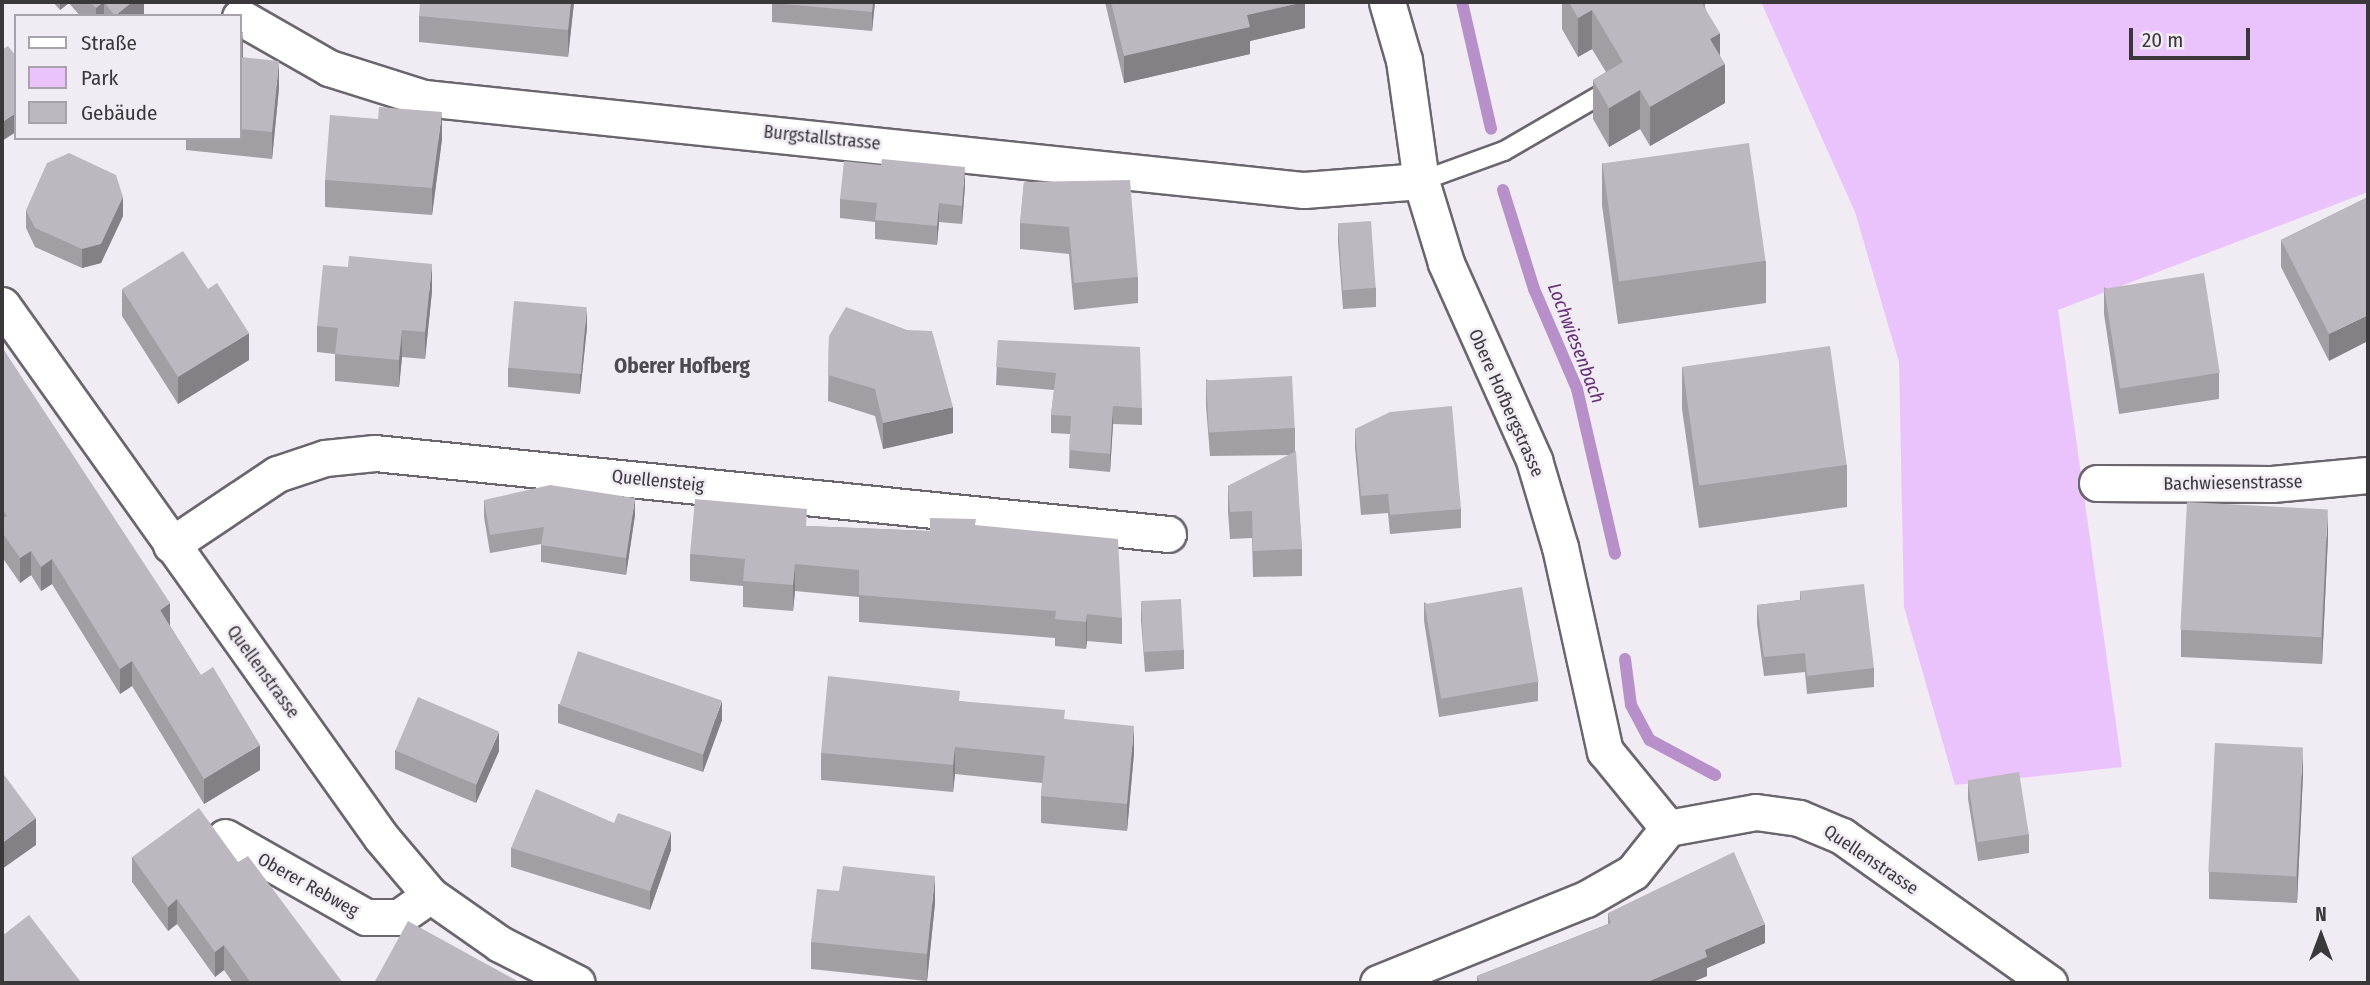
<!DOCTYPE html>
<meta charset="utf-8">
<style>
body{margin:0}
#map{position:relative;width:2370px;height:985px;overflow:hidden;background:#f1ebf4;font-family:"Fira Sans Condensed",sans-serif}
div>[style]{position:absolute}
.green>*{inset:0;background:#ebc3fc}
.stream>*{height:12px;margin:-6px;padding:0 6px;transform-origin:6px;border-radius:6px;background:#b890c9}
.roads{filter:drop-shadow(2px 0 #6b666e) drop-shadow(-2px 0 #6b666e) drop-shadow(0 2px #6b666e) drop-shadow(0 -2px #6b666e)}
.service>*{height:18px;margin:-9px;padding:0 9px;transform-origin:9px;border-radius:9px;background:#fff}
.minor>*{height:35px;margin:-17.5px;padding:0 17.5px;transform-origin:17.5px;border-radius:17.5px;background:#fff}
.wall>*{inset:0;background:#a39da4}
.shaded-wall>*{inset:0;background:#848086}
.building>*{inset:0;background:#bdb7bf;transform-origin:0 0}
span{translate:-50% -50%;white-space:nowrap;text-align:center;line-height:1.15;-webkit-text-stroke:5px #f1ebf4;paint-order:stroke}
.street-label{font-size:18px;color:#3a383b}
.water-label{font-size:19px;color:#633076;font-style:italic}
.quarter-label{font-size:21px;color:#4e4a50;font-weight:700}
.frame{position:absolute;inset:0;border:4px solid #3a383b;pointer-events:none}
.legend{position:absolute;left:14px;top:14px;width:228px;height:126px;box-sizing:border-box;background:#f1ebf4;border:2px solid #a8a3aa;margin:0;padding:9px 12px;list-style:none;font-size:21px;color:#3a383b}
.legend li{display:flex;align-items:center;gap:14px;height:35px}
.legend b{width:35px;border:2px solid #a8a3aa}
.north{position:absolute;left:2286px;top:901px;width:70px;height:70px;-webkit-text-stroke:5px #f1ebf4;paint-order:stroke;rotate:0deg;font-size:19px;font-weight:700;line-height:28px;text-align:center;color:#3a383b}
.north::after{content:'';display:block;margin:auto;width:24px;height:32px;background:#3a383b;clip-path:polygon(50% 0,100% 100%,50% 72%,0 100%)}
.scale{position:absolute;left:2129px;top:28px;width:121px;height:32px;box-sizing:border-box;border:4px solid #3a383b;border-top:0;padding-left:9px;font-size:21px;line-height:24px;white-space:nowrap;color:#3a383b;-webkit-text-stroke:5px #f1ebf4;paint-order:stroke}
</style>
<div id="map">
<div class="green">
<div style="clip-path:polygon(1761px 2px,2368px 2px,2368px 192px,2058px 310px,2122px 767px,1955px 785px,1904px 607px,1899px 362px,1855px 212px)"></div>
</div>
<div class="stream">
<div style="left:1462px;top:2px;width:130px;rotate:77.1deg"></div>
<div style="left:1503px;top:190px;width:104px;rotate:72.6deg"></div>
<div style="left:1534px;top:289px;width:109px;rotate:66.7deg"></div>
<div style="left:1577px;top:389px;width:169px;rotate:77deg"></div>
<div style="left:1625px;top:659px;width:46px;rotate:82.6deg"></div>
<div style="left:1631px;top:705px;width:40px;rotate:62deg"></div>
<div style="left:1650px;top:740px;width:74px;rotate:28.3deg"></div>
</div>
<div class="roads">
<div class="service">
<div style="left:1421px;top:181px;width:88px;rotate:-19.9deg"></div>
<div style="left:1504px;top:151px;width:110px;rotate:-30.1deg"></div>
</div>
<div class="minor">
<div style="left:1387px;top:2px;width:60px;rotate:73.7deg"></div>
<div style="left:1404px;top:60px;width:122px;rotate:82deg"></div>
<div style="left:1421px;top:181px;width:86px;rotate:73deg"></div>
<div style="left:1446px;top:263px;width:216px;rotate:65.9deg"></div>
<div style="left:1534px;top:460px;width:91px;rotate:73.4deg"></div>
<div style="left:1560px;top:547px;width:209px;rotate:77.6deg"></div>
<div style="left:1605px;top:751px;width:99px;rotate:50.7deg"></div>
<div style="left:240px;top:17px;width:103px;rotate:29.8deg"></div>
<div style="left:329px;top:68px;width:100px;rotate:17.5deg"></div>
<div style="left:424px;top:98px;width:885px;rotate:5.97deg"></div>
<div style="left:1304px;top:190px;width:117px;rotate:-4.4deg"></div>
<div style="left:2px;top:305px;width:653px;rotate:54.53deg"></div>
<div style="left:381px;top:837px;width:76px;rotate:49.8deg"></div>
<div style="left:430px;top:895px;width:85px;rotate:35deg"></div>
<div style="left:500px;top:944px;width:86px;rotate:26.9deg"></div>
<div style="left:2097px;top:483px;width:175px;rotate:0.3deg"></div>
<div style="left:2272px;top:484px;width:96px;rotate:-5.4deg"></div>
<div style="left:171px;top:545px;width:128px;rotate:-33.8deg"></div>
<div style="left:277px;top:474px;width:51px;rotate:-18.4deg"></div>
<div style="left:325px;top:458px;width:50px;rotate:-5.7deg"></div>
<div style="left:375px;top:453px;width:797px;rotate:5.83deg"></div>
<div style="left:225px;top:837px;width:162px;rotate:29.6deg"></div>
<div style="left:366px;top:917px;width:33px"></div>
<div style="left:399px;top:917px;width:38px;rotate:-35deg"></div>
<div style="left:1378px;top:983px;width:224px;rotate:-22deg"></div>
<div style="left:1586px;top:899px;width:54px;rotate:-29.9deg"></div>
<div style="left:1633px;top:872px;width:56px;rotate:-51.5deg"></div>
<div style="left:1668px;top:828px;width:89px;rotate:-10.3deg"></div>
<div style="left:1756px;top:812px;width:43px;rotate:7.9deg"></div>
<div style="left:1799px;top:818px;width:47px;rotate:22.7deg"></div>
<div style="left:1842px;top:836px;width:254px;rotate:35.4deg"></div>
</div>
</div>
<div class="wall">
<div style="clip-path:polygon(53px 2px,144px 2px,144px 16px,80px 16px,69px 3px,60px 10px)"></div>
<div style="clip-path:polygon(574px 2px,568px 57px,419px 42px,419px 16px)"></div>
<div style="clip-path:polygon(772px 2px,875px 2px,872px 31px,772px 22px)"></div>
<div style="clip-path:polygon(1105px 2px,1305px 2px,1305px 28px,1250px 41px,1250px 54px,1124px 83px)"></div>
<div style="clip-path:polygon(1562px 2px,1705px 2px,1705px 7px,1720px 56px,1725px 103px,1650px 146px,1640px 129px,1609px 147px,1593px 119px,1593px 80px,1606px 72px,1592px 49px,1578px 57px,1562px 29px)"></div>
<div style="clip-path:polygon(240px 32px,243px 57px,279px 88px,272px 159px,186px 150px,186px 138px,240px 138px)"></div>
<div style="clip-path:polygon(442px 139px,432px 215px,325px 207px,325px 180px)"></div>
<div style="clip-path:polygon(1602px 163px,1766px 261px,1766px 303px,1618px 324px,1602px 205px)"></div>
<div style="clip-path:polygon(1024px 182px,1138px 277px,1138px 303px,1074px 310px,1069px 254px,1020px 249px,1020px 223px)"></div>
<div style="clip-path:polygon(965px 186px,962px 224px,939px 222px,937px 245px,875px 239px,875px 222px,840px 218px,840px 199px)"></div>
<div style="clip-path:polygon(2368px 197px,2329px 361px,2281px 267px,2281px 240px)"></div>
<div style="clip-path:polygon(26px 210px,123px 216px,101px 263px,82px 268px,35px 247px,26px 228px)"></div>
<div style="clip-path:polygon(1338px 223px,1376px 288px,1376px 307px,1343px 309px,1338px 242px)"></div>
<div style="clip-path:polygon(2104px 287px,2219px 373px,2219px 399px,2119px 414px,2104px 314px)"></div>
<div style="clip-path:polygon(122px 289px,249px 360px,178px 404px,122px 316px)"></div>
<div style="clip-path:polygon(432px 291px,425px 359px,402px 357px,399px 387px,335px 381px,335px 354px,317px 352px,317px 326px)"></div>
<div style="clip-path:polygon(587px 327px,580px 394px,508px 387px,508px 368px)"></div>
<div style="clip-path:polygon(829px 336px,953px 433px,883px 449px,875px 416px,828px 401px)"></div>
<div style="clip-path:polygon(998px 340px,1142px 408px,1142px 425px,1113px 424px,1110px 472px,1069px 468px,1070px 434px,1051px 433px,1051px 415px,1054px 390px,996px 385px)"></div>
<div style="clip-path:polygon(2px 347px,170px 626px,260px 770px,204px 804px,132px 686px,120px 694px,52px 584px,41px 591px,31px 575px,20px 583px,2px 557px)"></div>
<div style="clip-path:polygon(1682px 367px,1847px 465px,1847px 507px,1699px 528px,1682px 409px)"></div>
<div style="clip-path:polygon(1206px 379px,1295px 428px,1295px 452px,1302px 549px,1302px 576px,1253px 577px,1252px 538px,1230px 539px,1228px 512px,1228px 486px,1290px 455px,1210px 456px,1206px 406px)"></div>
<div style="clip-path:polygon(1355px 429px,1461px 509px,1461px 528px,1390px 534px,1388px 513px,1361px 515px,1355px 448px)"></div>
<div style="clip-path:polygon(484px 500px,635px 515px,626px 575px,541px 562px,541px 544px,490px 553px,484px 517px)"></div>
<div style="clip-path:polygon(976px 525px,1122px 618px,1122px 644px,1087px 641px,1086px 649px,1055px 646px,1055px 638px,859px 622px,859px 597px,795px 591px,793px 611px,743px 607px,743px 586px,690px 581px,690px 554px,807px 526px,930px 531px)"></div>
<div style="clip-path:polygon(2328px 536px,2322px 664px,2181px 657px,2181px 630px)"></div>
<div style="clip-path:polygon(1800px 591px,1874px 668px,1874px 687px,1807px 694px,1805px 672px,1764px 676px,1757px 624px,1757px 605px,1800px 600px)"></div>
<div style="clip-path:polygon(1141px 601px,1184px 650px,1184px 669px,1145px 672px,1141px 620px)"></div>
<div style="clip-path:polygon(1424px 602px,1538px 682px,1538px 701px,1439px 717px,1424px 621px)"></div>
<div style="clip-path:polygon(960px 701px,1065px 719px,1134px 753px,1127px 831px,1041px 823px,1041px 796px,1042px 783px,955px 774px,953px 792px,821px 780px,821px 753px)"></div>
<div style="clip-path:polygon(558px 704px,722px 720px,703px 772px,558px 723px)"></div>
<div style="clip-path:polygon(395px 750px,499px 751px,476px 803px,395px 769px)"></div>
<div style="clip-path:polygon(2303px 774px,2297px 903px,2209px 899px,2209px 872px)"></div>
<div style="clip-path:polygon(1968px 780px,2029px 834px,2029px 853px,1978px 861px,1968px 799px)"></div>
<div style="clip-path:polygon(614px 823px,671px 850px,650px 910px,511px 867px,511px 848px)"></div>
<div style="clip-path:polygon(132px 857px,238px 862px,343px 983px,233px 983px,224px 970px,215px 977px,177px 924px,168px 931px,132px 882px)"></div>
<div style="clip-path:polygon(935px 903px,927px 981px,811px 969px,811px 942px)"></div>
<div style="clip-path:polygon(1608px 913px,1765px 943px,1707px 968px,1707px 976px,1690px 983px,1477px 983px,1477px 976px,1608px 924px)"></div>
</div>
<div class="shaded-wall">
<div style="clip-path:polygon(60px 2px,69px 2px,69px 3px,60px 10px)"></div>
<div style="clip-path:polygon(104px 2px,104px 16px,96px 16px,96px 8px)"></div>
<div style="clip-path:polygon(132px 2px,144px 2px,144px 16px,115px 16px)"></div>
<div style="clip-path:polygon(571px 2px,574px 2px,568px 57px,568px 30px)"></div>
<div style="clip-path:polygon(873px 2px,875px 2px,872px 31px,872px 12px)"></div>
<div style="clip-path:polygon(1305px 2px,1305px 28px,1250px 41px,1250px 54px,1124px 83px,1124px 56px,1247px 15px)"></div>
<div style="clip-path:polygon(1592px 10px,1592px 49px,1578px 57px,1578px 18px)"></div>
<div style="clip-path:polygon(243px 32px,243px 59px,240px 57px)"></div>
<div style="clip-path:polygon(1720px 33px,1720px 66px,1725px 64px,1725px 103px,1650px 146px,1650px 107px,1710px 39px)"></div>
<div style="clip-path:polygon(279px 61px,279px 88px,272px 159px,272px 132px)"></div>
<div style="clip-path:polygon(1640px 90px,1640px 129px,1609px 147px,1609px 108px)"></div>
<div style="clip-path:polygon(442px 112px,442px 139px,432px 215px,432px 188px)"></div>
<div style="clip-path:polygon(16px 113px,16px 132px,2px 141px,2px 122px)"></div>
<div style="clip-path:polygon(965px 167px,965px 186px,962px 224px,962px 206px)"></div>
<div style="clip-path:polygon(123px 197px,123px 216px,101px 263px,82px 268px,82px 249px)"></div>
<div style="clip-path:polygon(939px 203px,939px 222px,937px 245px,937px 226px)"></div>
<div style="clip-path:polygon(432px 264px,432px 291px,425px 359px,425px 332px)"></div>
<div style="clip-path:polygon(587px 308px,587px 327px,580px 394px,580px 375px)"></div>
<div style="clip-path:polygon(2368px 315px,2368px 341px,2329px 361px,2329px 334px)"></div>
<div style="clip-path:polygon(402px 330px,402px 357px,399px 387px,399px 360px)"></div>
<div style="clip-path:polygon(249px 333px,249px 360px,178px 404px,178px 377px)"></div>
<div style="clip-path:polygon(1113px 406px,1113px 424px,1110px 472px,1110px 454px)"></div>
<div style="clip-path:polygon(953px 407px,953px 433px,883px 449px,883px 423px)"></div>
<div style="clip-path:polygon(635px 498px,635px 515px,626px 575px,626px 558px)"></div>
<div style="clip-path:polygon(2328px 509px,2328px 536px,2322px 664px,2322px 637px)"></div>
<div style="clip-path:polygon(31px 551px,31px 575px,20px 583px,20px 558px)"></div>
<div style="clip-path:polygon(52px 559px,52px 584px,41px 591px,41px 567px)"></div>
<div style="clip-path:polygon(795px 564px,795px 591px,793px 611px,793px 585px)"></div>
<div style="clip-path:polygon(170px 603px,170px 628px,160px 610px)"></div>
<div style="clip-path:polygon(1087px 614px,1087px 641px,1086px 649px,1086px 622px)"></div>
<div style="clip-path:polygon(132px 661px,132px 686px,120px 694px,120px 669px)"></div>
<div style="clip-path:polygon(722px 701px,722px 720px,703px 772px,703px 753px)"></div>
<div style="clip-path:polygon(1134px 726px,1134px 753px,1127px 831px,1127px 804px)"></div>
<div style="clip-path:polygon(499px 732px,499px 751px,476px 803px,476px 784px)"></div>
<div style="clip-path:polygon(260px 745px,260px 770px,204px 804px,204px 779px)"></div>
<div style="clip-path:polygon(955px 747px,955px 774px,953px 792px,953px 765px)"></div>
<div style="clip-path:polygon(2303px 747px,2303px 774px,2297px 903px,2297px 876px)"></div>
<div style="clip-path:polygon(36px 818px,36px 845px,2px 869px,2px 843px)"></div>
<div style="clip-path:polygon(671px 832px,671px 850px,650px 910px,650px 891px)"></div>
<div style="clip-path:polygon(935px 876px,935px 903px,927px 981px,927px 954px)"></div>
<div style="clip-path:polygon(177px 899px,177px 924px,168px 931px,168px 907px)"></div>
<div style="clip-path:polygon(1765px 924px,1765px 943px,1707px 968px,1707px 976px,1690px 983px,1645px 983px,1705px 950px)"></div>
<div style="clip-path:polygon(224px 945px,224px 970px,215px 977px,215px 952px)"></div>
</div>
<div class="building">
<div style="clip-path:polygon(90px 2px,103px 2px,96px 8px)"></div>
<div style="clip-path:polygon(104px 2px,132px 2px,115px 16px)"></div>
<div style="clip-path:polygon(420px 2px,571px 2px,568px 30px,419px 16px)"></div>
<div style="clip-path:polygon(772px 2px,873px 2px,872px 12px,772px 3px)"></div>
<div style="clip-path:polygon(1111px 2px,1304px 2px,1247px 15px,1250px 27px,1124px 56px)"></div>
<div style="clip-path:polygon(1569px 2px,1701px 2px,1720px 33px,1710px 39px,1725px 64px,1650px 107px,1640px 90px,1609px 108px,1593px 80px,1623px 62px,1592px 10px,1578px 18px)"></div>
<div style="clip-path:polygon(240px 32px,243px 32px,240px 57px,279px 61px,272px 132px,240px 129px)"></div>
<div style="clip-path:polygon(8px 46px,16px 56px,16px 113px,2px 122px,2px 50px)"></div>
<div style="clip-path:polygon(379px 107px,442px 112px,432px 188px,325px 180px,330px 115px,378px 119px)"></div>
<div style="left:1749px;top:143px;width:119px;height:148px;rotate:82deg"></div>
<div style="clip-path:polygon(69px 153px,116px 175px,123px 197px,101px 244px,82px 249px,35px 228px,26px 210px,47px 163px)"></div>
<div style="clip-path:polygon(882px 159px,965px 167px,962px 206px,939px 203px,937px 226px,875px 220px,877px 203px,840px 199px,844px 161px,881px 165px)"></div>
<div style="clip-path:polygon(1130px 180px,1138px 277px,1074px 283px,1069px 227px,1020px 223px,1024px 182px)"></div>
<div style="clip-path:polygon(2368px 197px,2368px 315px,2329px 334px,2281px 240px)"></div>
<div style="left:1371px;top:221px;width:67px;height:33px;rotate:86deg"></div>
<div style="clip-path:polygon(183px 251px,208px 289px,217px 283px,249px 333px,178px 377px,122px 289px)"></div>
<div style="clip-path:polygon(349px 256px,432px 264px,425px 332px,402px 330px,399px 360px,335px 354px,338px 328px,317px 326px,323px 265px,348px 267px)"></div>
<div style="left:2204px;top:273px;width:101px;height:101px;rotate:81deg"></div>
<div style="left:514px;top:301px;width:73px;height:67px;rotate:5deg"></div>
<div style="clip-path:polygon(846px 307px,907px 330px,932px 331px,953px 407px,883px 423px,875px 389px,828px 375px,829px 336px)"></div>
<div style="clip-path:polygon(998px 340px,1140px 347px,1142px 408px,1113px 406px,1110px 454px,1069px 450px,1071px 416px,1051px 415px,1056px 373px,996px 367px)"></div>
<div style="left:1830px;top:346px;width:120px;height:149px;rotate:82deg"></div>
<div style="clip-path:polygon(2px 347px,170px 603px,160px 610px,201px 675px,213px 667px,260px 745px,204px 779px,132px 661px,120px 669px,52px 559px,41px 567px,31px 551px,20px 558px,2px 532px,2px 519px,7px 516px,2px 509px)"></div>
<div style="left:1292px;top:376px;width:52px;height:86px;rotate:87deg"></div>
<div style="clip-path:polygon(1452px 406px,1461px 509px,1390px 515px,1388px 494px,1361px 496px,1355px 429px,1390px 412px)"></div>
<div style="clip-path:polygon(1296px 451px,1302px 549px,1253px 551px,1252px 511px,1230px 512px,1228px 486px)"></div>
<div style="clip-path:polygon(550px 485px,635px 498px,626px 558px,541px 545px,544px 527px,490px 535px,484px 500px)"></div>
<div style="clip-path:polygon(695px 499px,807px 509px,806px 526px,930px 531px,930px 518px,976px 519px,975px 525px,1118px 539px,1122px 618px,1087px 614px,1086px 622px,1055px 619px,1056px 611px,859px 595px,859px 570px,795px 564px,793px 585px,743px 581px,745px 559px,690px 554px)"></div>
<div style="left:2187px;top:502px;width:141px;height:128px;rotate:3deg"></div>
<div style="clip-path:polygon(1864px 584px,1874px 668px,1807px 676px,1805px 653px,1764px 657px,1757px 605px,1801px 600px,1800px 591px)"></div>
<div style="left:1522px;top:587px;width:96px;height:99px;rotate:80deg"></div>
<div style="left:1181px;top:599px;width:51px;height:40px;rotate:87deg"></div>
<div style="left:578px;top:651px;width:152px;height:57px;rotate:19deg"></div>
<div style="clip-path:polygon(828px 676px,960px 691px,959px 701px,1065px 710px,1064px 719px,1134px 726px,1127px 804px,1041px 796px,1045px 756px,955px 747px,953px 765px,821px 753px)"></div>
<div style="left:418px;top:697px;width:88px;height:58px;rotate:23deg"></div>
<div style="left:2215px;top:743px;width:88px;height:129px;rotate:3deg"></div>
<div style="clip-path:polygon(2px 772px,36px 818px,2px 843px)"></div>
<div style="left:2019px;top:772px;width:63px;height:52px;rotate:81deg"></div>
<div style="clip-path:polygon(536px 789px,614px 823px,618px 813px,671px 832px,650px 891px,511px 848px)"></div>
<div style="clip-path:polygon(199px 808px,238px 862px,248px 856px,343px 983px,251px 983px,224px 945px,215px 952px,177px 899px,168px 907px,132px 857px)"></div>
<div style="clip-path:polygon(1734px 852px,1765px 924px,1705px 950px,1707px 957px,1645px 983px,1480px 983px,1477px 976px,1611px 923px,1608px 913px)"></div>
<div style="clip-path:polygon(843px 866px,935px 876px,927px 954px,811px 942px,817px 889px,839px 891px)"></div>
<div style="clip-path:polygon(29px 915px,80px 981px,76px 983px,2px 983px,2px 936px)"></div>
<div style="clip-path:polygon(408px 921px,521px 983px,374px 983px)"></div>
</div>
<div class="street-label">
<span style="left:822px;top:138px;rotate:6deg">Burgstallstrasse</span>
<span style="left:1506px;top:403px;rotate:66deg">Obere Hofbergstrasse</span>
<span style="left:658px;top:481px;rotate:6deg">Quellensteig</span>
<span style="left:2233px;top:483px;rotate:-1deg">Bachwiesenstrasse</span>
<span style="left:263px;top:672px;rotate:54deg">Quellenstrasse</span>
<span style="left:1871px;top:860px;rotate:34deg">Quellenstrasse</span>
<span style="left:308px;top:885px;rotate:29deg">Oberer Rebweg</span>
</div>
<div class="water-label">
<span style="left:1576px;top:343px;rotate:69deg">Lochwiesenbach</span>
</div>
<div class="quarter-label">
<span style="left:682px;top:366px">Oberer Hofberg</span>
</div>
<div class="frame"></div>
<ul class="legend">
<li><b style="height:9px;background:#fff"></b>Straße</li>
<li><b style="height:19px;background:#ebc3fc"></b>Park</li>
<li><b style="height:19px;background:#bdb7bf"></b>Gebäude</li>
</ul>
<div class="north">N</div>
<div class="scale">20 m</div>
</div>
